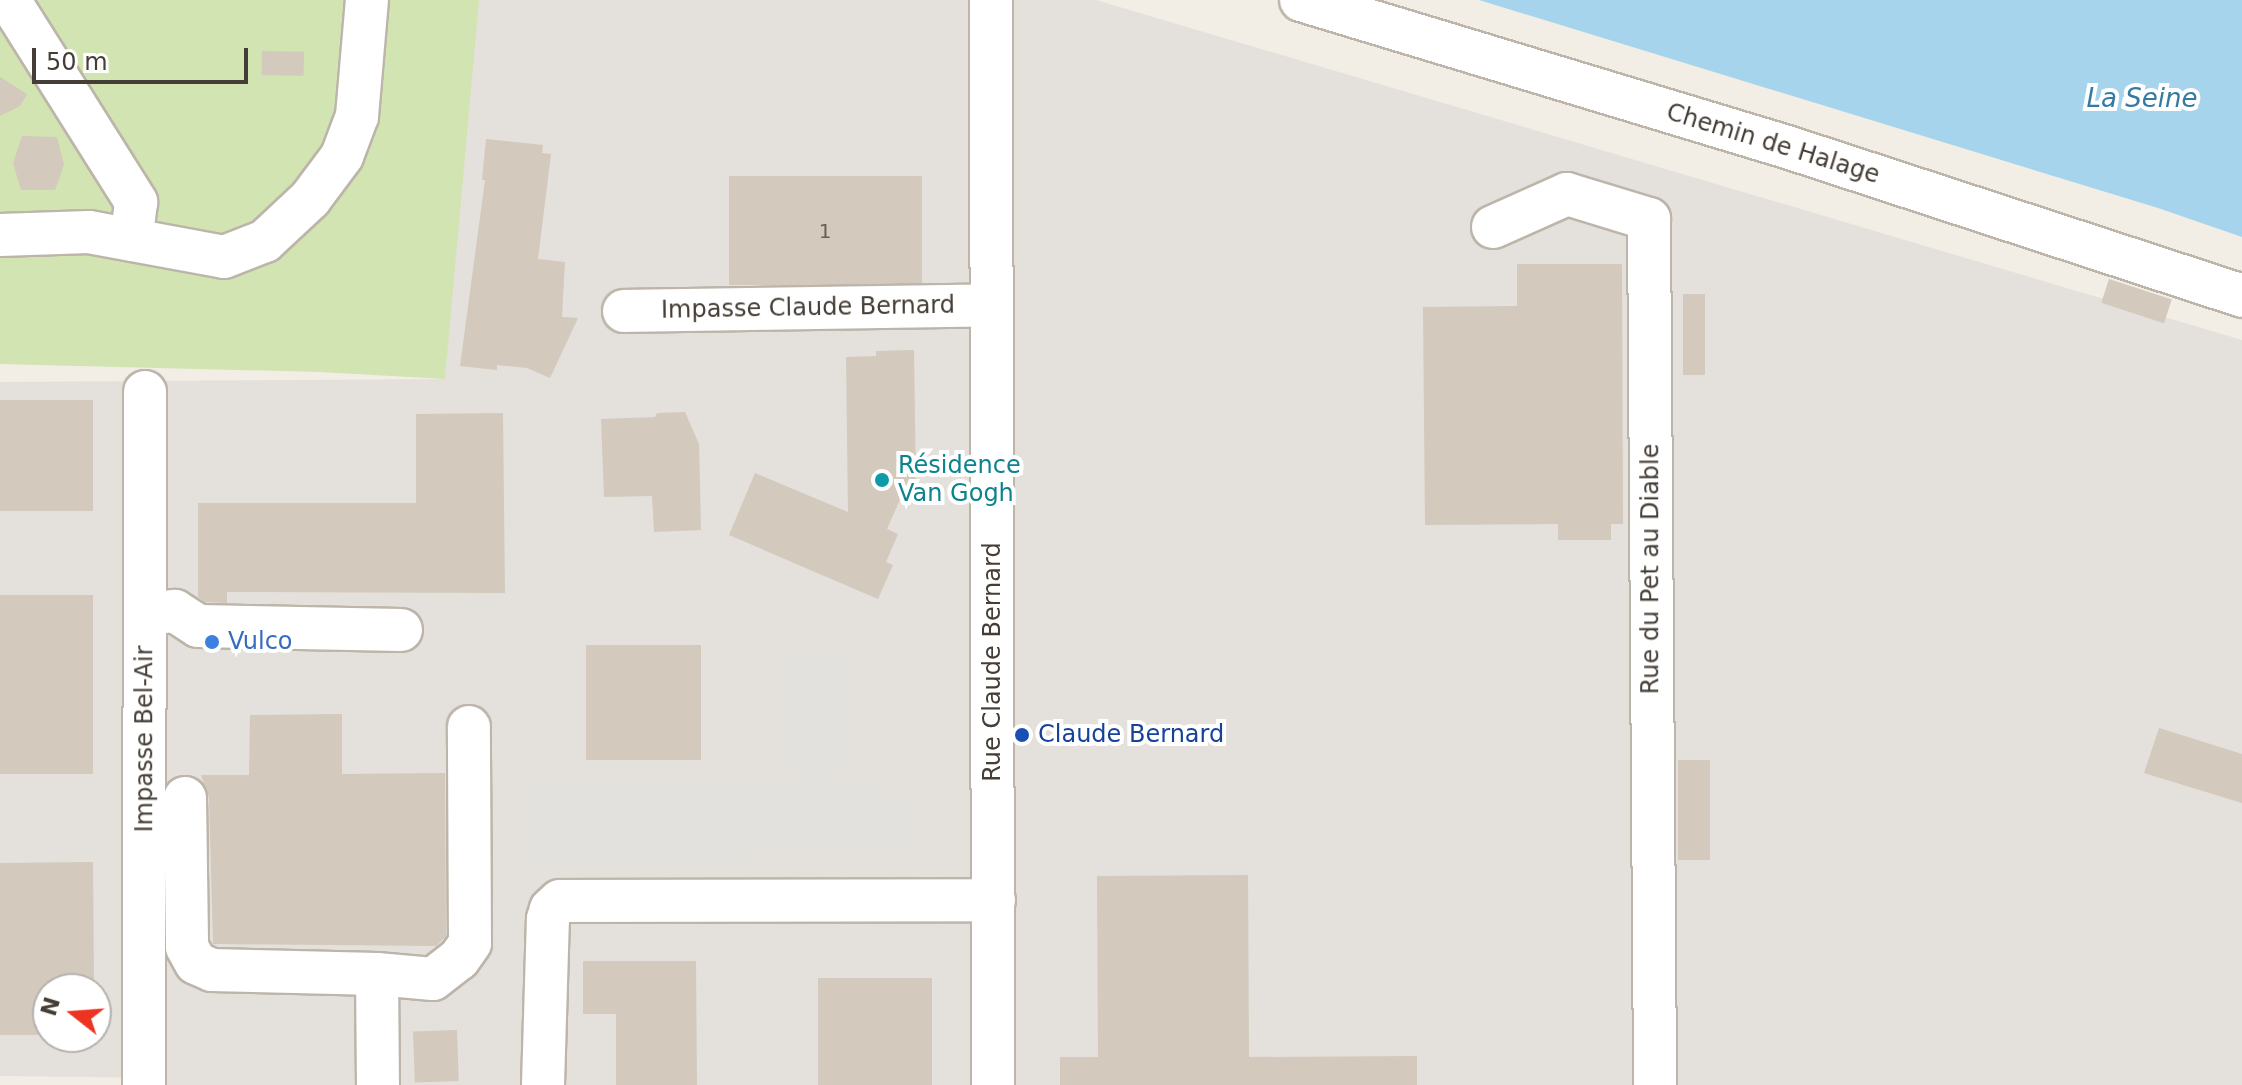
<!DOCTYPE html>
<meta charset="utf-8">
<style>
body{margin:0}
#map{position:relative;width:2242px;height:1085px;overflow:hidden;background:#f2eee6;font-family:"DejaVu Sans",sans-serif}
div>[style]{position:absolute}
.industrial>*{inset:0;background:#e4e0db}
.green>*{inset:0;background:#d1e4b1}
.parking>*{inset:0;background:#e3e1de}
.water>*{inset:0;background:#a6d4ec}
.building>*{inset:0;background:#d3c9bc;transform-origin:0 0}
.roads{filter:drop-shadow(2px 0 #bdb5aa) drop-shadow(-2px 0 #bdb5aa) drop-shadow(0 2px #bdb5aa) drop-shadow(0 -2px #bdb5aa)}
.minor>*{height:42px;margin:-21px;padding:0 21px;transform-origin:21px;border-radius:21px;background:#fff}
.dots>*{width:22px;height:22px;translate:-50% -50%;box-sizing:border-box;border:4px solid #fff;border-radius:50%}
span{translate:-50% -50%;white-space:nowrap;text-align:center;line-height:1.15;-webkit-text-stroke:8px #fff;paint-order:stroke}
.number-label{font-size:20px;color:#686158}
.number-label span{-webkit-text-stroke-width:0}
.street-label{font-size:24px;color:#453e36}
.culture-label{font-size:24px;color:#0d838f}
.left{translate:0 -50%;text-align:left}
.shop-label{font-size:24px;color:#366cbe}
.transit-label{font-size:24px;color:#164399}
.water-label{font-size:26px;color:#347aa2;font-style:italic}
.north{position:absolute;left:32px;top:973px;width:80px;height:80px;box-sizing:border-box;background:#fff;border:2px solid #b5b2af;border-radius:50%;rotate:287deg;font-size:22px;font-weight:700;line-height:32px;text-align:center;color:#453e36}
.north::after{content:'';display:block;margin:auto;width:28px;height:36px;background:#ed3422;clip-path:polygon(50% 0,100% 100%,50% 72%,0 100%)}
.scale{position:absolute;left:32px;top:48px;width:216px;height:36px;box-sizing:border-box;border:4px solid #453e36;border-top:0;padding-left:10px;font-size:24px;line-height:28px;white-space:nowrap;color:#453e36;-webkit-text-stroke:6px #fff;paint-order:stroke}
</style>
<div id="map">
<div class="industrial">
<div style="clip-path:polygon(evenodd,473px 0,1096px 0,2242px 340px,2242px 1085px,160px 1085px,160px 1078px,0 1076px,0 382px,445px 379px,473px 0,48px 989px,96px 989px,96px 1037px,48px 1037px,48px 989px)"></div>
</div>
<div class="green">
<div style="clip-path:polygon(0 0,479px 0,445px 379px,319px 372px,0 364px)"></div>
</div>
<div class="parking">
<div style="clip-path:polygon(776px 658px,841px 658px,843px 772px,825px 773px,824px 785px,877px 786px,877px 805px,914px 806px,914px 854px,525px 859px,524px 789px,802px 783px,801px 775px,780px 773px)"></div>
</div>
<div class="water">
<div style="clip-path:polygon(1479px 0,2242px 0,2242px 237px,2158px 208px)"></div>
</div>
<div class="building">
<div style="left:262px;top:51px;width:42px;height:24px;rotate:1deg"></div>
<div style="clip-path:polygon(0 77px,27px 94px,20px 106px,0 116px)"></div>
<div style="clip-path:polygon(22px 136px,57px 137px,64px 165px,55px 190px,21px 190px,13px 163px)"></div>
<div style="clip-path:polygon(486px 139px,543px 145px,542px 153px,551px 154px,538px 259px,565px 262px,562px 317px,578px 318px,550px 378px,527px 368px,497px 365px,497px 370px,460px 366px,485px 180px,482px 180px)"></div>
<div style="left:729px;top:176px;width:193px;height:109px"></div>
<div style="clip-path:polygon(1517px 264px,1622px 264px,1623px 524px,1611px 524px,1611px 540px,1558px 540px,1558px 524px,1425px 525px,1423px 307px,1517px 306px)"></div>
<div style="left:2109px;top:279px;width:66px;height:25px;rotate:18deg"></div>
<div style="left:1683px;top:294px;width:22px;height:81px"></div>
<div style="clip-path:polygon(914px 350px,916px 488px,905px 488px,887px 529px,898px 534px,886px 562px,893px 565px,878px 599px,729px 535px,755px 473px,848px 512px,846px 357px,876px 356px,876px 351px)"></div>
<div style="left:0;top:400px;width:93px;height:111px"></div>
<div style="clip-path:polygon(685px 412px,699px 444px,701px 530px,654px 532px,652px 496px,604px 497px,601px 419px,655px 417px,657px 413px)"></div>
<div style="clip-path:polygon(503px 413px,505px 593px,227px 592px,227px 603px,205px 602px,198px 597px,198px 503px,416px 503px,416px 414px)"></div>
<div style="left:93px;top:595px;width:179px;height:93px;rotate:90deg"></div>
<div style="left:701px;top:645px;width:115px;height:115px;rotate:90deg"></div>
<div style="clip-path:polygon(342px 714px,342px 774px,445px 773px,446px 936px,436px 946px,213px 944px,209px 798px,201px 775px,249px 775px,250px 715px)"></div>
<div style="clip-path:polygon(2159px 728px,2242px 754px,2242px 803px,2144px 773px)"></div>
<div style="left:1678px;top:760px;width:32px;height:100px"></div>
<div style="clip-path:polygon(93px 862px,94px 989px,48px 989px,48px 1035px,0 1035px,0 863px)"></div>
<div style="clip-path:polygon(1248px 875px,1249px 1057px,1417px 1056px,1417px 1085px,1060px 1085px,1060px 1057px,1098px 1057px,1097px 876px)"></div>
<div style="clip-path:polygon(583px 961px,696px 961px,697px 1085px,616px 1085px,616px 1014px,583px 1014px)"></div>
<div style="left:818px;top:978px;width:114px;height:107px"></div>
<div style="left:457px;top:1030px;width:51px;height:44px;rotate:88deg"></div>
</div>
<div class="roads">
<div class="minor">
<div style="left:9px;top:0;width:239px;rotate:57.8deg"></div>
<div style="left:136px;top:202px;width:38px;rotate:97deg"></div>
<div style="left:991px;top:0;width:1085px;rotate:89.89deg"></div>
<div style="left:1301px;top:0;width:508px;rotate:16.83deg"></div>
<div style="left:1787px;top:147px;width:479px;rotate:18.1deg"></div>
<div style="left:1493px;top:227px;width:81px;rotate:-24deg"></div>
<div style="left:1567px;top:194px;width:86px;rotate:17deg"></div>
<div style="left:1649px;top:219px;width:866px;rotate:89.6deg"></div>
<div style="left:0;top:235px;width:89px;rotate:-1.9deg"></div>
<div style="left:89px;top:232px;width:137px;rotate:10.5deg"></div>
<div style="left:224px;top:257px;width:44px;rotate:-21.3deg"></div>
<div style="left:265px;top:241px;width:62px;rotate:-43deg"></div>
<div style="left:310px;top:199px;width:54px;rotate:-53.3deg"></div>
<div style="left:342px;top:156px;width:43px;rotate:-69.4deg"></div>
<div style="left:357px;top:116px;width:116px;rotate:-85.1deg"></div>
<div style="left:624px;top:311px;width:368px;rotate:-0.9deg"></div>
<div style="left:145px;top:614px;width:30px;rotate:-6deg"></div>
<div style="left:175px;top:611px;width:27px;rotate:33deg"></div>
<div style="left:198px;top:626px;width:203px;rotate:1.1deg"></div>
<div style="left:185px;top:798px;width:149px;rotate:89.2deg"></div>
<div style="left:187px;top:947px;width:18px;rotate:61deg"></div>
<div style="left:196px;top:963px;width:17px;rotate:24deg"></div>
<div style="left:212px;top:970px;width:165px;rotate:1.4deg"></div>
<div style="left:377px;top:974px;width:111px;rotate:89.5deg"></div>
<div style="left:377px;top:974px;width:56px;rotate:5.1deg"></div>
<div style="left:433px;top:979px;width:33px;rotate:-38deg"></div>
<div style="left:459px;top:959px;width:19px;rotate:-55deg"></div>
<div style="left:470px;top:943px;width:216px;rotate:-90.3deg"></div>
<div style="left:144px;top:1085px;width:693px;rotate:-89.92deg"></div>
<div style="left:543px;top:1085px;width:166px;rotate:-88.3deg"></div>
<div style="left:548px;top:919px;width:10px;rotate:-73deg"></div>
<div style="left:551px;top:909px;width:12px;rotate:-42deg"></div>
<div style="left:560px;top:901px;width:434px;rotate:-0.1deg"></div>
</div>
</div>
<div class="dots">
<div style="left:882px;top:480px;background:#0f9aa8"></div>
<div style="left:212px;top:642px;background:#3f7fe0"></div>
<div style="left:1022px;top:735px;background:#1a4fb4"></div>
</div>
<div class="number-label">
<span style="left:825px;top:231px">1</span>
</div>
<div class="street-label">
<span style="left:1773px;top:144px;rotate:17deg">Chemin de Halage</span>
<span style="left:808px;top:308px;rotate:-1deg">Impasse Claude Bernard</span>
<span style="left:1651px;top:569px;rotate:-90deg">Rue du Pet au Diable</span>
<span style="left:993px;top:662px;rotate:-90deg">Rue Claude Bernard</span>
<span style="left:145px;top:739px;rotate:-90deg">Impasse Bel-Air</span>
</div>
<div class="culture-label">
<span class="left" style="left:898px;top:480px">Résidence<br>Van Gogh</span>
</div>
<div class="shop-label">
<span class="left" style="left:228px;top:642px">Vulco</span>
</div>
<div class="transit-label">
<span class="left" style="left:1038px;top:735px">Claude Bernard</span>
</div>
<div class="water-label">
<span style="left:2142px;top:99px">La Seine</span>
</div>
<div class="north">N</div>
<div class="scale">50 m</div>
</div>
